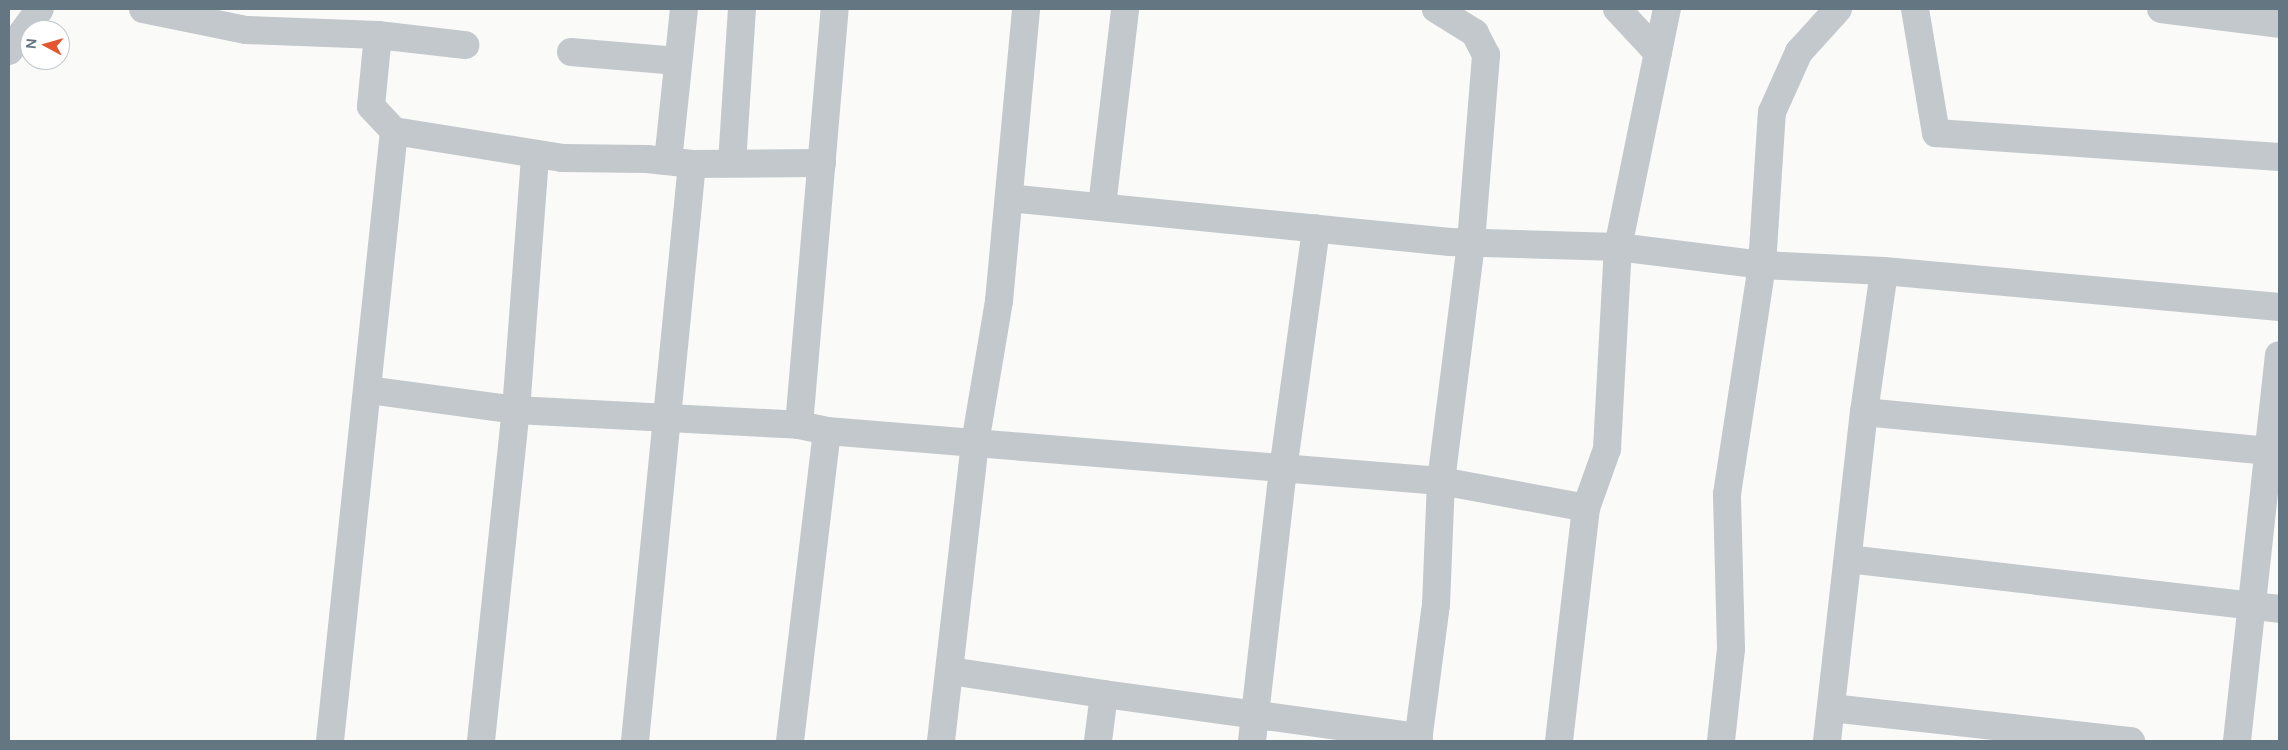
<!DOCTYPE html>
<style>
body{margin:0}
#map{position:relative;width:2288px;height:750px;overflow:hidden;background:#fafaf8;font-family:"DM Sans",sans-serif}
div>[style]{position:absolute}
.street>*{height:28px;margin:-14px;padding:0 14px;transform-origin:14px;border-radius:14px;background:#c3c8cc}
span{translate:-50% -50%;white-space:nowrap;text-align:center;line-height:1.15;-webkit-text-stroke:5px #fff;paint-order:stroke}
.frame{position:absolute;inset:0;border:10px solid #657683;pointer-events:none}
.north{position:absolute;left:20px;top:20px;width:50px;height:50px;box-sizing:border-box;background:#fff;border:1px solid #c1c8cd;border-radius:50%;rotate:276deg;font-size:14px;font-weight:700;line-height:20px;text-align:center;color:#657683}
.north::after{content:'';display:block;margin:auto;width:18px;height:22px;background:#e4572e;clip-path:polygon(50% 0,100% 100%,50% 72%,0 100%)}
</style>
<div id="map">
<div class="street">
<div style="left:143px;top:9px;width:105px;rotate:11.5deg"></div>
<div style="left:246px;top:30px;width:132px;rotate:2.2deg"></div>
<div style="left:378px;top:35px;width:88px;rotate:6.6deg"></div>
<div style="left:1617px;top:9px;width:60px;rotate:47deg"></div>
<div style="left:1915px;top:9px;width:126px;rotate:80.4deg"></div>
<div style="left:1936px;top:133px;width:344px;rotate:4deg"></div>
<div style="left:2161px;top:9px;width:119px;rotate:7.2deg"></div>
<div style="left:9px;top:51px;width:52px;rotate:-53.6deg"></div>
<div style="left:571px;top:52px;width:107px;rotate:4.8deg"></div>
<div style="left:394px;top:131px;width:170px;rotate:9.1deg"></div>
<div style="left:562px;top:158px;width:85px;rotate:0.7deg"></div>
<div style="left:647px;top:159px;width:45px;rotate:6.3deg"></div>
<div style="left:692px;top:164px;width:130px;rotate:-0.4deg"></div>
<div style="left:668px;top:161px;width:153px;rotate:-84deg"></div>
<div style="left:732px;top:163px;width:154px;rotate:-86.3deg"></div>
<div style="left:1009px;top:198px;width:443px;rotate:5.7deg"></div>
<div style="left:1450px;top:242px;width:168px;rotate:1.7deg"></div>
<div style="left:1618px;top:247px;width:145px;rotate:7.1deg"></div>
<div style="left:1762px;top:265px;width:122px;rotate:2.8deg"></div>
<div style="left:1884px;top:271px;width:397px;rotate:5.2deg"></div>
<div style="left:1102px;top:206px;width:198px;rotate:-83.3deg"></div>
<div style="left:368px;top:390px;width:149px;rotate:7.7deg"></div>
<div style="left:516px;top:410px;width:283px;rotate:3deg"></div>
<div style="left:799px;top:425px;width:29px;rotate:12deg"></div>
<div style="left:827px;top:431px;width:616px;rotate:4.66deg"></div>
<div style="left:1441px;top:481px;width:147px;rotate:10.5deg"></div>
<div style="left:1864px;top:412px;width:417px;rotate:5.5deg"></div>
<div style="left:799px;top:425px;width:418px;rotate:-85.1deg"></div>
<div style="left:1848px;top:559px;width:434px;rotate:6.6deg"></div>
<div style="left:950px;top:671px;width:156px;rotate:8.5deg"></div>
<div style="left:1831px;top:708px;width:302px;rotate:6.3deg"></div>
<div style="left:330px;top:741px;width:613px;rotate:-84.01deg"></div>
<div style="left:394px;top:131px;width:34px;rotate:-133deg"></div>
<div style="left:371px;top:106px;width:71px;rotate:-84.4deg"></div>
<div style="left:481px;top:741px;width:333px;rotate:-84deg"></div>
<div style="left:516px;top:410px;width:256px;rotate:-85.7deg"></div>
<div style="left:635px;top:741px;width:580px;rotate:-84.36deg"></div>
<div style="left:790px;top:741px;width:312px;rotate:-83.2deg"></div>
<div style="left:941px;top:741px;width:300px;rotate:-83.5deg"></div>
<div style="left:975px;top:443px;width:144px;rotate:-80.4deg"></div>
<div style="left:999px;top:301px;width:293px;rotate:-84.7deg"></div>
<div style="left:1098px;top:741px;width:47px;rotate:-82.7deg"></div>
<div style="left:1104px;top:694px;width:318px;rotate:7.8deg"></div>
<div style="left:1252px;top:741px;width:273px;rotate:-83.5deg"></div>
<div style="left:1283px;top:470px;width:244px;rotate:-82.2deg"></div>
<div style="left:1418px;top:741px;width:137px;rotate:-82.5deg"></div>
<div style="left:1436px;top:605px;width:124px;rotate:-87.7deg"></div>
<div style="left:1441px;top:481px;width:241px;rotate:-82.8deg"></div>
<div style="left:1471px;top:242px;width:188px;rotate:-85.4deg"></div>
<div style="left:1486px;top:55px;width:25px;rotate:-117deg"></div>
<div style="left:1475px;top:33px;width:46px;rotate:-148.4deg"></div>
<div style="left:1559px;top:741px;width:235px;rotate:-83.4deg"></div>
<div style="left:1586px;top:508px;width:63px;rotate:-70.4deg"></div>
<div style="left:1607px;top:449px;width:202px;rotate:-86.9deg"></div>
<div style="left:1618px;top:247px;width:243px;rotate:-78.4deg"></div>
<div style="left:1721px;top:741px;width:93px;rotate:-83.8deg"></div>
<div style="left:1731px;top:649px;width:155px;rotate:-91.5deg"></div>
<div style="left:1727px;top:494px;width:232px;rotate:-81.3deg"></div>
<div style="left:1762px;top:265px;width:153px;rotate:-86.3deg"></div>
<div style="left:1772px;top:112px;width:66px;rotate:-65.8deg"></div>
<div style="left:1799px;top:52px;width:58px;rotate:-47.8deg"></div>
<div style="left:1827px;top:741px;width:331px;rotate:-83.6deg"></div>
<div style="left:1864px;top:412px;width:142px;rotate:-81.9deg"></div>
<div style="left:2237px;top:741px;width:388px;rotate:-83.8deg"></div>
</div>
<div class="frame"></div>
<div class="north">N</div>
</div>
